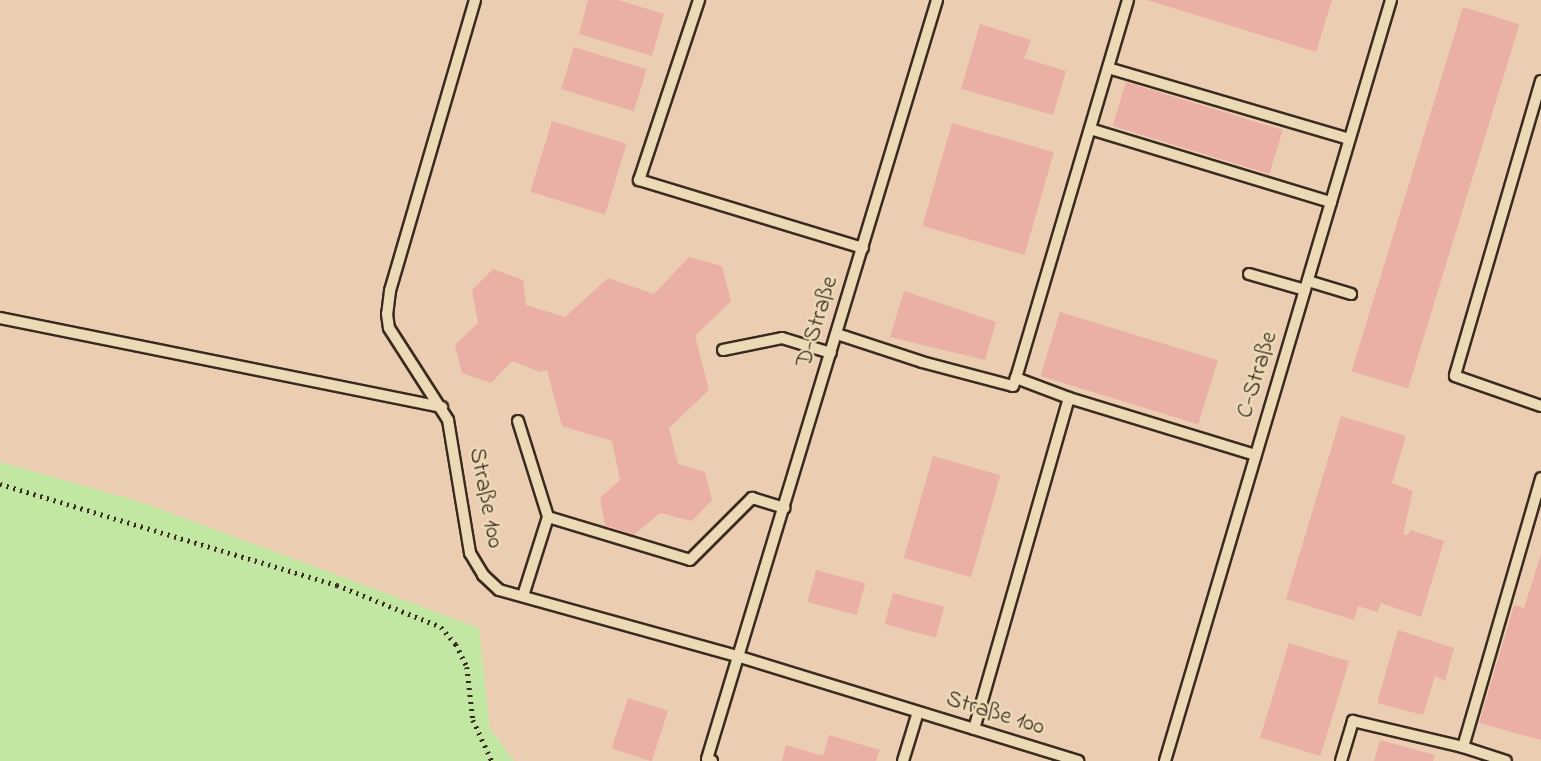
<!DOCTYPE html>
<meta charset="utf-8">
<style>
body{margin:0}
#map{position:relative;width:1541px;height:761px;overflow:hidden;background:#ecdab7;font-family:"Indie Flower",sans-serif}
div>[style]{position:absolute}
.built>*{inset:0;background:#ebcdb2}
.green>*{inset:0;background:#c2e7a2}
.building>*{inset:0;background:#eab0a5;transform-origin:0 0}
.path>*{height:4.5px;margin-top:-2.25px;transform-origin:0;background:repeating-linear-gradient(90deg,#3b2a1e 0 2px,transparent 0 7px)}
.roads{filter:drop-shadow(2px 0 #3b2a1e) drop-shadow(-2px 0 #3b2a1e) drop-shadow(0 2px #3b2a1e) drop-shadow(0 -2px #3b2a1e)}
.service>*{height:10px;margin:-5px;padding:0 5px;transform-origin:5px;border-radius:5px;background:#ecdab7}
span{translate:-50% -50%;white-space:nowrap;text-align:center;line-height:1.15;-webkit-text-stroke:5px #ecdab7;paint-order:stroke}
.street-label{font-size:24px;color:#3b2a1e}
</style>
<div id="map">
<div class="built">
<div style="clip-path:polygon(0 0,1541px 0,1541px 761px,514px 761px,490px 728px,478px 628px,141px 502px,0 462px)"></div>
</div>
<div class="green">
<div style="clip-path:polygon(0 462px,141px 502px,479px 628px,490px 728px,514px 761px,0 761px)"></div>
</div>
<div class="building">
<div style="clip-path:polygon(588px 0,618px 0,664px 14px,652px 56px,579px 34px)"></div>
<div style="clip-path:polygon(1147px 0,1332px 0,1316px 52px)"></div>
<div style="left:1463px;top:7px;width:59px;height:381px;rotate:17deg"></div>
<div style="clip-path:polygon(980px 24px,1031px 40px,1024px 58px,1066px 71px,1053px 115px,961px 89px)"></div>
<div style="left:574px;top:47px;width:76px;height:44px;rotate:17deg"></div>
<div style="left:1126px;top:82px;width:164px;height:46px;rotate:17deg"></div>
<div style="left:552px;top:121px;width:78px;height:74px;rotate:17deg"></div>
<div style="left:952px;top:123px;width:106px;height:107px;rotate:16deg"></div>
<div style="clip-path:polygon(689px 257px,722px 266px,731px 301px,695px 336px,709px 390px,669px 428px,678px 464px,705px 472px,712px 500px,692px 521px,660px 513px,634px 535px,605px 525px,600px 498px,620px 480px,612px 441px,562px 426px,547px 370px,540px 372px,512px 361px,491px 383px,462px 373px,455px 345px,478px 323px,472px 290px,493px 269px,523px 280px,526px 305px,565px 317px,608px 278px,654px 294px)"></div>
<div style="clip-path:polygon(904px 291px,996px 322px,985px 360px,890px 337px)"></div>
<div style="left:1060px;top:312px;width:165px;height:67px;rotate:17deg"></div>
<div style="clip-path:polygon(1341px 416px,1406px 436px,1392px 483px,1413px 491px,1403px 534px,1408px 535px,1410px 530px,1444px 541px,1421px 617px,1381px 603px,1377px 612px,1358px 606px,1354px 620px,1286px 599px)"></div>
<div style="left:933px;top:456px;width:70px;height:106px;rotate:16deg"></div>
<div style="clip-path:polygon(1541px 554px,1541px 740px,1479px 723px,1514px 605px,1524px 608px)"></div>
<div style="left:816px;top:570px;width:51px;height:33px;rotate:15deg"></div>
<div style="left:893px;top:593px;width:53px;height:32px;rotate:15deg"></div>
<div style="clip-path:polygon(1398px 630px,1454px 648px,1445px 681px,1435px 676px,1423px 715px,1377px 703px)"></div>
<div style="left:1289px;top:643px;width:63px;height:99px;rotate:17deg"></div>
<div style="left:628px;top:698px;width:42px;height:53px;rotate:18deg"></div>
<div style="clip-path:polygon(829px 735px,880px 750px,876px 761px,782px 761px,786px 745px,823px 756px)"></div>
<div style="clip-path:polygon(1380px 740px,1435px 755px,1433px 761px,1374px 761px)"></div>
</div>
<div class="path">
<div style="left:0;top:484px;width:352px;rotate:16.7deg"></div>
<div style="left:337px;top:585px;width:112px;rotate:22deg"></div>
<div style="left:441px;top:627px;width:23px;rotate:49deg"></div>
<div style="left:456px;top:644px;width:25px;rotate:64deg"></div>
<div style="left:467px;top:667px;width:53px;rotate:83.5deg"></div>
<div style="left:473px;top:720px;width:45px;rotate:65.1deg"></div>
</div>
<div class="roads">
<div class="service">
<div style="left:475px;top:0;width:303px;rotate:106.3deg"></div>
<div style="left:390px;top:291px;width:23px;rotate:97deg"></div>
<div style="left:387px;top:314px;width:14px;rotate:82deg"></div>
<div style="left:389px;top:328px;width:109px;rotate:57.3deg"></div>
<div style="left:448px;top:420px;width:135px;rotate:80.6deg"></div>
<div style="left:470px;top:553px;width:26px;rotate:59deg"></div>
<div style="left:483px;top:575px;width:22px;rotate:43deg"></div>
<div style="left:499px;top:590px;width:250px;rotate:15.5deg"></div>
<div style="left:740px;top:657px;width:354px;rotate:17.1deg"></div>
<div style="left:699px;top:0;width:190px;rotate:108.4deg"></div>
<div style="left:639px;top:180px;width:234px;rotate:16.9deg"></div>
<div style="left:1108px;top:68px;width:251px;rotate:16.4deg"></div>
<div style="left:1541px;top:81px;width:307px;rotate:106.3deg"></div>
<div style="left:1455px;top:376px;width:91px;rotate:19.2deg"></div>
<div style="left:1090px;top:129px;width:252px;rotate:16.9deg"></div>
<div style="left:1249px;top:274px;width:58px;rotate:15.9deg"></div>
<div style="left:1308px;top:281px;width:45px;rotate:16.8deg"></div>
<div style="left:0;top:318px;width:451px;rotate:11.4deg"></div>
<div style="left:837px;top:334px;width:89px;rotate:18.2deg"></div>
<div style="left:922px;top:362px;width:94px;rotate:14.8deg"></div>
<div style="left:1013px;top:386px;width:9px;rotate:-69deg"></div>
<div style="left:723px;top:350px;width:60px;rotate:-11.5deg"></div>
<div style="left:782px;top:338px;width:51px;rotate:17deg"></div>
<div style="left:1069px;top:398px;width:195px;rotate:17deg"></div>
<div style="left:518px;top:421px;width:101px;rotate:72.6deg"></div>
<div style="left:548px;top:517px;width:83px;rotate:107.6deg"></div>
<div style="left:548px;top:517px;width:148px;rotate:16.8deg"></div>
<div style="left:690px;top:560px;width:88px;rotate:-45deg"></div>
<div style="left:752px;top:498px;width:34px;rotate:17deg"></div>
<div style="left:974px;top:729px;width:344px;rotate:-74deg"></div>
<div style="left:1069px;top:398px;width:57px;rotate:-159.3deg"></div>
<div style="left:1016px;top:378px;width:394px;rotate:-73.5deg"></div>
<div style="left:1463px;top:747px;width:45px;rotate:18deg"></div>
<div style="left:712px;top:761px;width:5px;rotate:-158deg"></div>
<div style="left:707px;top:759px;width:793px;rotate:-73.14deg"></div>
<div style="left:903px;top:761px;width:51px;rotate:-73deg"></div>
<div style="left:1165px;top:761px;width:794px;rotate:-73.46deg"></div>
<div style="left:1341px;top:761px;width:42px;rotate:-73.3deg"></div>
<div style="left:1353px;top:721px;width:113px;rotate:13.3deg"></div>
<div style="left:1463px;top:747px;width:280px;rotate:-73.8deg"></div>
</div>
</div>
<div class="street-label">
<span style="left:818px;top:322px;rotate:-73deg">D-Straße</span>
<span style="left:1258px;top:375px;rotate:-73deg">C-Straße</span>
<span style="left:485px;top:498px;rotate:79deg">Straße 100</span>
<span style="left:995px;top:714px;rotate:17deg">Straße 100</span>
</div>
</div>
